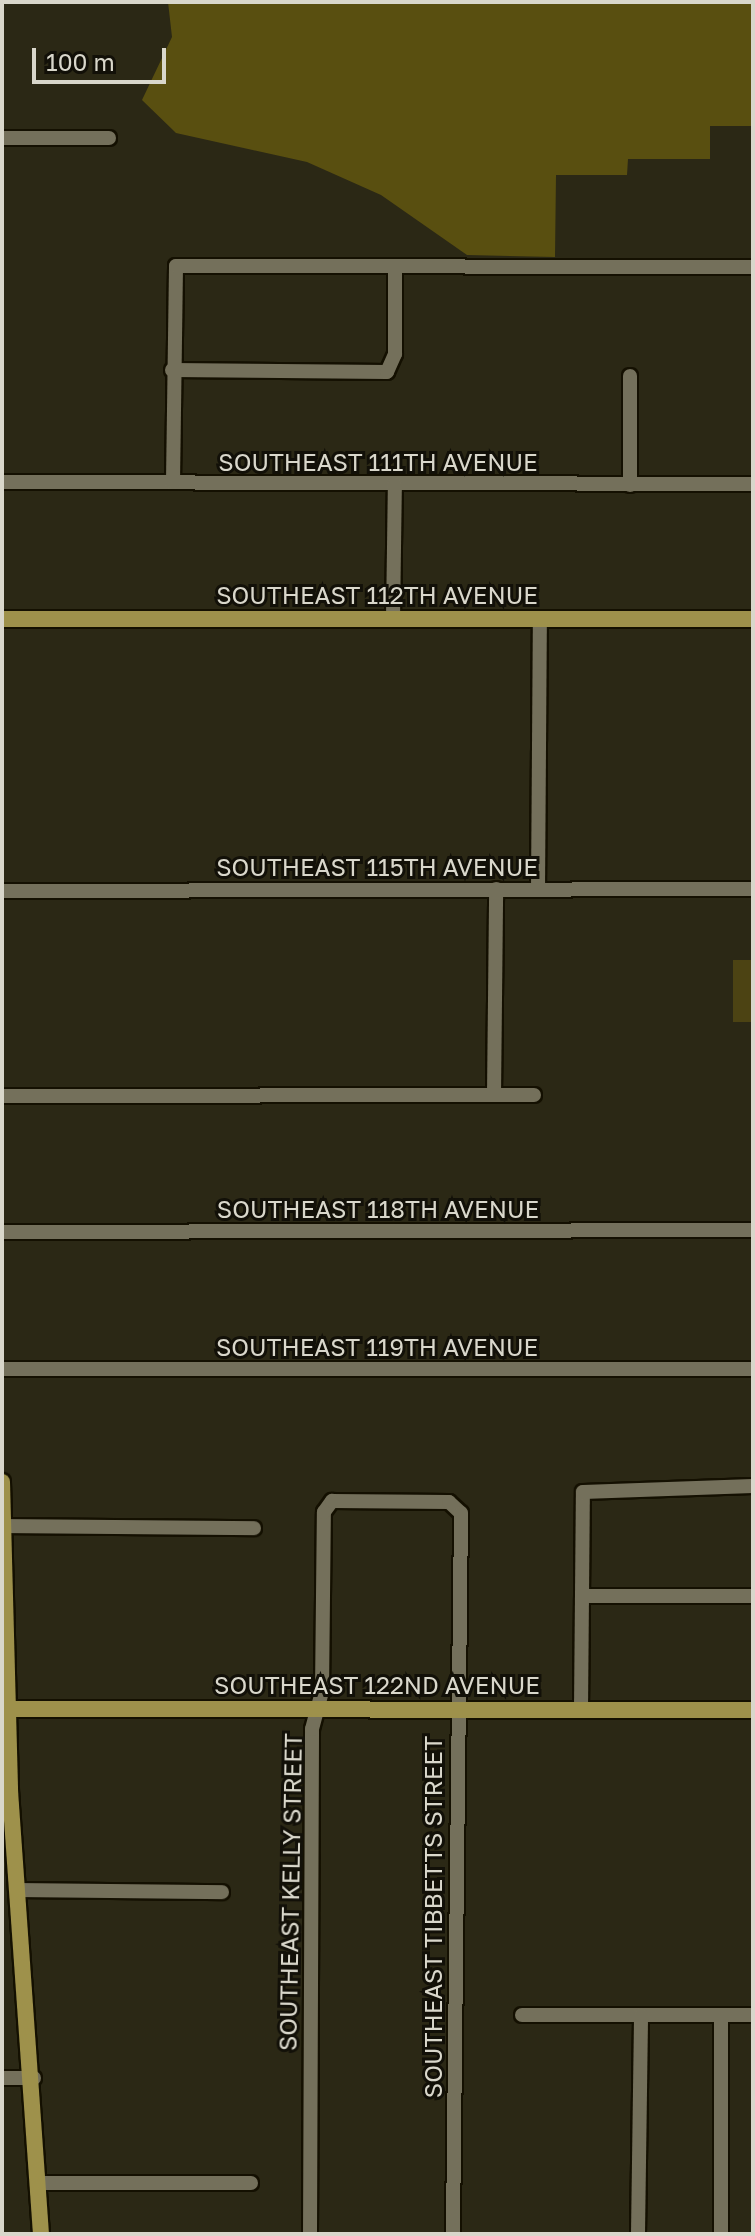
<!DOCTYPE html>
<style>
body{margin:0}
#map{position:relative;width:755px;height:2236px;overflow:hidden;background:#2b2815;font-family:"Golos Text",sans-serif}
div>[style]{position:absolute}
.green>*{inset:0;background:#4c4313;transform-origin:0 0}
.forest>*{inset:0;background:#594f10}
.roads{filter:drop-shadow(2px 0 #141001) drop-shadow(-2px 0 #141001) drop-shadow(0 2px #141001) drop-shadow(0 -2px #141001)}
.minor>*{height:14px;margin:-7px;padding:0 7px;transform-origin:7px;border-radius:7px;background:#74705b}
.major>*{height:16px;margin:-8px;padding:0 8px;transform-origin:8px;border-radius:8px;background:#9e914b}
span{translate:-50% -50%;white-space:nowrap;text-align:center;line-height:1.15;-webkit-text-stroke:6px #121008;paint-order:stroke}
.street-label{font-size:24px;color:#d9d7cb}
.frame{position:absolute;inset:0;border:4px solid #d9d7cb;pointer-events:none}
.scale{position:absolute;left:32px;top:48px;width:134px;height:36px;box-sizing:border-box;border:4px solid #d9d7cb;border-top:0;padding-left:10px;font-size:24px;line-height:28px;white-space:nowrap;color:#d9d7cb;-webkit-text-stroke:6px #121008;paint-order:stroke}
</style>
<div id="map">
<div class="green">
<div style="left:733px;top:960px;width:20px;height:62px"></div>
</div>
<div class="forest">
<div style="clip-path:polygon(168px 2px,753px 2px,751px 126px,710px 126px,710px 159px,628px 159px,627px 175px,556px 175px,555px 257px,467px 255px,381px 195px,307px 162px,176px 133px,142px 100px,172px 37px)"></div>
</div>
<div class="roads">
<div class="minor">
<div style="left:2px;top:138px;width:107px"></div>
<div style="left:172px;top:370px;width:215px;rotate:0.5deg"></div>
<div style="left:387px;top:372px;width:20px;rotate:-66deg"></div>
<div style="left:395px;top:354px;width:88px;rotate:-90deg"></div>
<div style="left:2px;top:482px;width:751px;rotate:0.15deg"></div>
<div style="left:173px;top:482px;width:216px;rotate:-89.2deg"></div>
<div style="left:176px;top:266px;width:577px;rotate:0.1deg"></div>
<div style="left:630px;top:485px;width:109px;rotate:-90deg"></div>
<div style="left:393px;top:619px;width:135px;rotate:-89.2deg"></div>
<div style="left:538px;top:889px;width:270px;rotate:-89.6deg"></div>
<div style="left:2px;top:891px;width:751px;rotate:-0.15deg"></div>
<div style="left:494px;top:1095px;width:206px;rotate:-89.4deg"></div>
<div style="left:2px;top:1096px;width:532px;rotate:-0.11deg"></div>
<div style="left:2px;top:1232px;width:751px;rotate:-0.15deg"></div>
<div style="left:2px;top:1369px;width:751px"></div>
<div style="left:5px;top:1526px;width:249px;rotate:0.5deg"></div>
<div style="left:582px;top:1596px;width:171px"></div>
<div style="left:581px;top:1709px;width:217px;rotate:-89.5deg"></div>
<div style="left:583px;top:1492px;width:170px;rotate:-2deg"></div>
<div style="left:22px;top:1890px;width:200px;rotate:0.6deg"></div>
<div style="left:522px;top:2015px;width:231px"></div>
<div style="left:721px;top:2015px;width:219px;rotate:90deg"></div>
<div style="left:2px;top:2078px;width:32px"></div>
<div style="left:39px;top:2183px;width:212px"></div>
<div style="left:310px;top:2234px;width:505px;rotate:-89.77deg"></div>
<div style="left:312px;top:1729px;width:38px;rotate:-75deg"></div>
<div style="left:322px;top:1692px;width:180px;rotate:-89.4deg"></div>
<div style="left:324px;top:1512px;width:14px;rotate:-54deg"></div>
<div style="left:332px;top:1501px;width:117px;rotate:0.5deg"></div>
<div style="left:449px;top:1502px;width:16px;rotate:43deg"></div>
<div style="left:461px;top:1513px;width:721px;rotate:90.64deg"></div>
<div style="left:638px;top:2234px;width:219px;rotate:-89.2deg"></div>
</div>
<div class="major">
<div style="left:2px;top:619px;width:751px"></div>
<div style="left:2px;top:1482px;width:309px;rotate:88.5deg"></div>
<div style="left:10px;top:1791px;width:444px;rotate:86deg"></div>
<div style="left:2px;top:1709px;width:751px;rotate:0.08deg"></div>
</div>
</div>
<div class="street-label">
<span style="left:378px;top:462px">SOUTHEAST 111TH AVENUE</span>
<span style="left:377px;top:595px">SOUTHEAST 112TH AVENUE</span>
<span style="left:377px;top:867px">SOUTHEAST 115TH AVENUE</span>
<span style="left:378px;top:1209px">SOUTHEAST 118TH AVENUE</span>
<span style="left:377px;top:1347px">SOUTHEAST 119TH AVENUE</span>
<span style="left:377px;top:1685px">SOUTHEAST 122ND AVENUE</span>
<span style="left:290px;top:1892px;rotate:-89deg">SOUTHEAST KELLY STREET</span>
<span style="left:433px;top:1917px;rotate:-90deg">SOUTHEAST TIBBETTS STREET</span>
</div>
<div class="frame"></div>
<div class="scale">100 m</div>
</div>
